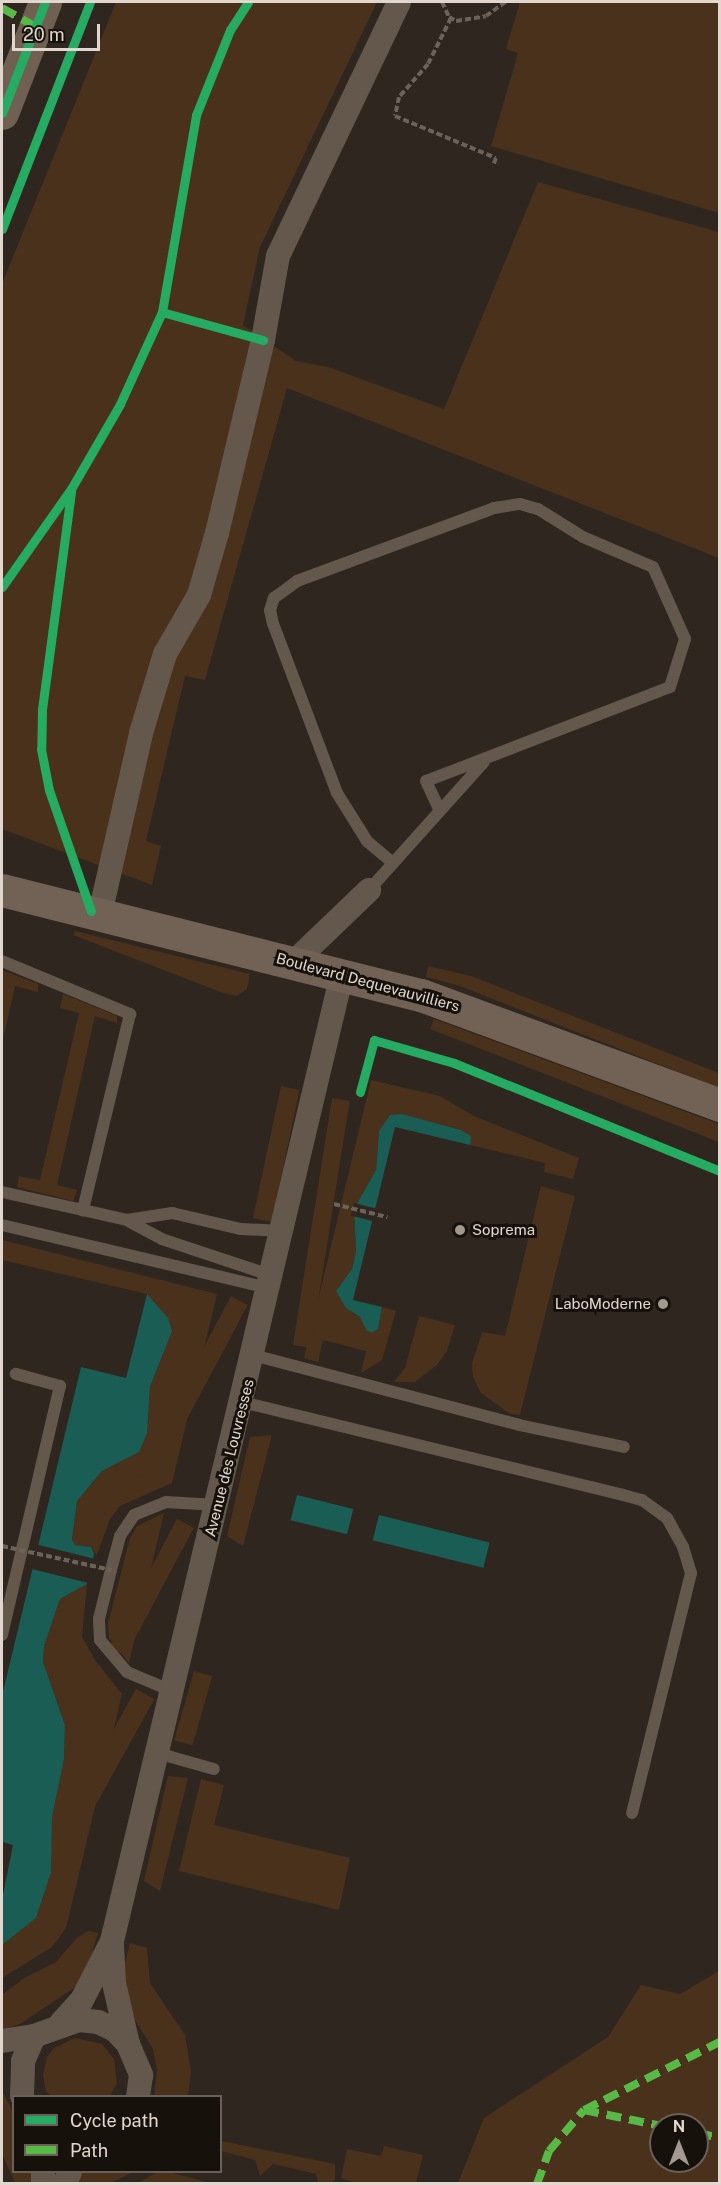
<!DOCTYPE html>
<style>
body{margin:0}
#map{position:relative;width:721px;height:2185px;overflow:hidden;background:#2e261f;font-family:"Public Sans",sans-serif}
div>[style]{position:absolute}
.green>*{inset:0;background:#4a311c;transform-origin:0 0}
.water>*{inset:0;background:#1a5d55;transform-origin:0 0}
.pier>*{inset:0;background:#2e261f;transform-origin:0 0}
.path>*{height:4px;margin-top:-2px;transform-origin:0;background:repeating-linear-gradient(90deg,#6c625a 0 6px,transparent 0 9px)}
.lane>*{height:12px;margin:-6px;padding:0 6px;transform-origin:6px;border-radius:6px;background:#64584d}
.street>*{height:24px;margin:-12px;padding:0 12px;transform-origin:12px;border-radius:12px;background:#64584d}
.secondary>*{height:33px;margin:-16.5px;padding:0 16.5px;transform-origin:16.5px;border-radius:16.5px;background:#716255}
.primary>*{height:33px;margin:-16.5px;padding:0 16.5px;transform-origin:16.5px;border-radius:16.5px;background:#6f6051}
.path-bridge>*{height:4px;margin-top:-2px;transform-origin:0;background:repeating-linear-gradient(90deg,#6c625a 0 6px,transparent 0 9px)}
.quiet>*{height:8px;margin-top:-4px;transform-origin:0;background:repeating-linear-gradient(90deg,#58b947 0 15px,transparent 0 23px)}
.cycleway>*{height:9px;margin:-4.5px;padding:0 4.5px;transform-origin:4.5px;border-radius:4.5px;background:#26ab63}
.dots>*{width:16px;height:16px;translate:-50% -50%;box-sizing:border-box;border:3px solid #17110b;border-radius:50%}
span{translate:-50% -50%;white-space:nowrap;text-align:center;line-height:1.15;-webkit-text-stroke:6px #17110b;paint-order:stroke}
.street-label{font-size:15px;color:#e1d7cf}
.poi-label{font-size:15px;color:#e1d7cf}
.left{translate:0 -50%;text-align:left}
.right{translate:-100% -50%;text-align:right}
.frame{position:absolute;inset:0;border:3px solid #e1d7cf;pointer-events:none}
.legend{position:absolute;left:12px;top:2095px;width:210px;height:78px;box-sizing:border-box;background:#17110b;border:2px solid #686059;margin:0;padding:8px 10px;list-style:none;font-size:18px;color:#e1d7cf}
.legend li{display:flex;align-items:center;gap:12px;height:30px}
.legend b{width:30px;border:2px solid #686059}
.north{position:absolute;left:649px;top:2113px;width:60px;height:60px;box-sizing:border-box;background:#17110b;border:2px solid #686059;border-radius:50%;rotate:0deg;font-size:16px;font-weight:700;line-height:24px;text-align:center;color:#e1d7cf}
.north::after{content:'';display:block;margin:auto;width:21px;height:27px;background:#a29991;clip-path:polygon(50% 0,100% 100%,50% 72%,0 100%)}
.scale{position:absolute;left:12px;top:24px;width:88px;height:27px;box-sizing:border-box;border:3px solid #e1d7cf;border-top:0;padding-left:8px;font-size:18px;line-height:21px;white-space:nowrap;color:#e1d7cf;-webkit-text-stroke:4px #17110b;paint-order:stroke}
</style>
<div id="map">
<div class="green">
<div style="clip-path:polygon(116px 2px,377px 2px,260px 247px,243px 325px,296px 361px,328px 367px,444px 409px,538px 182px,719px 232px,719px 558px,287px 388px,205px 680px,185px 676px,146px 841px,161px 846px,152px 885px,2px 829px,2px 284px)"></div>
<div style="clip-path:polygon(520px 2px,719px 2px,719px 213px,491px 146px,518px 53px,506px 49px)"></div>
<div style="clip-path:polygon(75px 931px,250px 974px,247px 989px,237px 996px,223px 993px,73px 935px)"></div>
<div style="clip-path:polygon(428px 966px,471px 976px,719px 1073px,719px 1088px,457px 985px,426px 977px)"></div>
<div style="clip-path:polygon(2px 970px,38px 984px,38px 992px,15px 986px,2px 1044px)"></div>
<div style="clip-path:polygon(63px 994px,117px 1016px,117px 1023px,95px 1016px,57px 1185px,77px 1190px,73px 1201px,17px 1187px,19px 1176px,40px 1180px,79px 1013px,60px 1008px)"></div>
<div style="clip-path:polygon(434px 1019px,719px 1124px,719px 1142px,430px 1029px)"></div>
<div style="clip-path:polygon(371px 1080px,440px 1096px,474px 1116px,579px 1158px,573px 1179px,544px 1172px,545px 1163px,470px 1145px,470px 1136px,461px 1130px,402px 1114px,379px 1131px,376px 1170px,354px 1209px,356px 1252px,352px 1269px,348px 1280px,338px 1287px,346px 1308px,378px 1329px,382px 1307px,396px 1311px,382px 1360px,361px 1373px,366px 1351px,323px 1340px,318px 1362px,304px 1358px)"></div>
<div style="left:281px;top:1086px;width:19px;height:135px;rotate:12deg"></div>
<div style="left:332px;top:1098px;width:18px;height:250px;rotate:9deg"></div>
<div style="clip-path:polygon(541px 1186px,575px 1196px,520px 1415px,510px 1414px,481px 1393px,473px 1377px,472px 1363px,482px 1332px,505px 1336px)"></div>
<div style="clip-path:polygon(2px 1240px,217px 1294px,172px 1483px,120px 1506px,110px 1519px,97px 1555px,90px 1548px,75px 1545px,72px 1539px,77px 1501px,102px 1471px,139px 1452px,148px 1419px,150px 1387px,165px 1349px,167px 1318px,147px 1294px,2px 1260px)"></div>
<div style="left:231px;top:1296px;width:19px;height:201px;rotate:28deg"></div>
<div style="clip-path:polygon(419px 1316px,455px 1325px,447px 1351px,437px 1365px,415px 1382px,394px 1382px,405px 1368px)"></div>
<div style="clip-path:polygon(272px 1435px,243px 1546px,227px 1536px,250px 1437px)"></div>
<div style="clip-path:polygon(164px 1513px,129px 1663px,109px 1638px,108px 1623px,130px 1538px,137px 1526px)"></div>
<div style="left:177px;top:1519px;width:19px;height:145px;rotate:28deg"></div>
<div style="clip-path:polygon(87px 1584px,82px 1637px,95px 1660px,122px 1694px,66px 1928px,52px 1947px,2px 1978px,2px 1945px,36px 1918px,51px 1872px,52px 1817px,64px 1759px,65px 1725px,43px 1662px,44px 1646px,60px 1599px)"></div>
<div style="left:194px;top:1671px;width:19px;height:72px;rotate:16deg"></div>
<div style="left:136px;top:1689px;width:21px;height:225px;rotate:29deg"></div>
<div style="clip-path:polygon(168px 1776px,188px 1778px,160px 1891px,144px 1881px)"></div>
<div style="clip-path:polygon(201px 1779px,224px 1785px,214px 1825px,350px 1858px,339px 1910px,179px 1871px)"></div>
<div style="clip-path:polygon(88px 1931px,98px 1933px,86px 1973px,74px 1988px,20px 2024px,2px 2030px,2px 1995px,24px 1978px,56px 1962px,77px 1938px)"></div>
<div style="clip-path:polygon(130px 1943px,147px 1948px,150px 1983px,185px 2035px,191px 2071px,188px 2096px,154px 2096px,157px 2071px,153px 2049px,130px 2012px,122px 1976px)"></div>
<div style="clip-path:polygon(evenodd,719px 1971px,719px 2183px,458px 2183px,484px 2118px,608px 2037px,641px 1985px,680px 1994px,719px 1971px,661px 2125px,697px 2125px,697px 2161px,661px 2161px,661px 2125px)"></div>
<div style="clip-path:polygon(75px 2038px,102px 2044px,114px 2059px,117px 2083px,110px 2096px,50px 2096px,46px 2091px,43px 2075px,47px 2057px,54px 2048px)"></div>
<div style="clip-path:polygon(2px 2090px,13px 2112px,14px 2172px,36px 2172px,36px 2183px,15px 2183px,2px 2153px)"></div>
<div style="clip-path:polygon(221px 2141px,335px 2164px,335px 2179px,332px 2183px,318px 2183px,316px 2174px,273px 2164px,260px 2176px,255px 2160px,221px 2151px)"></div>
<div style="clip-path:polygon(384px 2146px,423px 2155px,416px 2183px,355px 2183px,341px 2178px,347px 2149px,381px 2156px)"></div>
<div style="clip-path:polygon(78px 2172px,133px 2172px,111px 2183px,72px 2184px)"></div>
<div style="clip-path:polygon(158px 2172px,169px 2172px,210px 2183px,137px 2183px)"></div>
</div>
<div class="water">
<div style="clip-path:polygon(402px 1114px,461px 1130px,471px 1136px,470px 1145px,395px 1127px,353px 1300px,382px 1307px,378px 1329px,373px 1332px,367px 1331px,360px 1317px,346px 1308px,336px 1291px,352px 1269px,356px 1252px,354px 1209px,376px 1170px,379px 1131px,390px 1115px)"></div>
<div style="clip-path:polygon(147px 1294px,168px 1318px,172px 1331px,150px 1387px,147px 1433px,139px 1452px,102px 1471px,77px 1501px,72px 1539px,75px 1545px,91px 1547px,94px 1554px,87px 1584px,60px 1599px,44px 1646px,43px 1662px,65px 1725px,64px 1759px,52px 1817px,51px 1872px,36px 1918px,2px 1945px,2px 1900px,13px 1845px,2px 1842px,2px 1696px,81px 1367px,126px 1378px)"></div>
<div style="left:297px;top:1495px;width:58px;height:26px;rotate:14deg"></div>
<div style="left:379px;top:1515px;width:114px;height:26px;rotate:14deg"></div>
</div>
<div class="pier">
<div style="left:354px;top:1203px;width:25px;height:13px;rotate:14deg"></div>
<div style="left:35px;top:1544px;width:63px;height:25px;rotate:14deg"></div>
</div>
<div class="path">
<div style="left:442px;top:2px;width:17px;rotate:65deg"></div>
<div style="left:449px;top:17px;width:8px;rotate:30deg"></div>
<div style="left:456px;top:21px;width:30px;rotate:-9deg"></div>
<div style="left:486px;top:16px;width:24px;rotate:-36deg"></div>
<div style="left:451px;top:18px;width:51px;rotate:116.6deg"></div>
<div style="left:428px;top:64px;width:44px;rotate:131.3deg"></div>
<div style="left:399px;top:97px;width:19px;rotate:102deg"></div>
<div style="left:395px;top:116px;width:109px;rotate:22.6deg"></div>
<div style="left:496px;top:158px;width:9px;rotate:111deg"></div>
<div style="left:334px;top:1204px;width:55px;rotate:13.8deg"></div>
</div>
<div class="lane">
<div style="left:393px;top:863px;width:34px;rotate:-140deg"></div>
<div style="left:367px;top:841px;width:57px;rotate:-122deg"></div>
<div style="left:337px;top:793px;width:181px;rotate:-110.7deg"></div>
<div style="left:273px;top:624px;width:14px;rotate:-102deg"></div>
<div style="left:270px;top:610px;width:13px;rotate:-72deg"></div>
<div style="left:274px;top:598px;width:29px;rotate:-36deg"></div>
<div style="left:297px;top:581px;width:210px;rotate:-20.3deg"></div>
<div style="left:494px;top:508px;width:26px;rotate:-9deg"></div>
<div style="left:520px;top:504px;width:19px;rotate:16deg"></div>
<div style="left:538px;top:509px;width:53px;rotate:31.9deg"></div>
<div style="left:583px;top:537px;width:76px;rotate:23.2deg"></div>
<div style="left:653px;top:567px;width:79px;rotate:66deg"></div>
<div style="left:685px;top:639px;width:50px;rotate:107.4deg"></div>
<div style="left:670px;top:687px;width:261px;rotate:158.9deg"></div>
<div style="left:426px;top:781px;width:31px;rotate:65deg"></div>
<div style="left:369px;top:890px;width:172px;rotate:-48.1deg"></div>
<div style="left:2px;top:961px;width:139px;rotate:22.5deg"></div>
<div style="left:130px;top:1014px;width:202px;rotate:103.5deg"></div>
<div style="left:2px;top:1192px;width:128px;rotate:12.6deg"></div>
<div style="left:2px;top:1225px;width:274px;rotate:13.3deg"></div>
<div style="left:273px;top:1276px;width:117px;rotate:-161.6deg"></div>
<div style="left:162px;top:1239px;width:40px;rotate:-152deg"></div>
<div style="left:127px;top:1220px;width:46px;rotate:-8.8deg"></div>
<div style="left:172px;top:1213px;width:71px;rotate:13.1deg"></div>
<div style="left:241px;top:1229px;width:42px;rotate:2.7deg"></div>
<div style="left:253px;top:1355px;width:275px;rotate:14.7deg"></div>
<div style="left:519px;top:1425px;width:107px;rotate:11.8deg"></div>
<div style="left:242px;top:1402px;width:392px;rotate:13.7deg"></div>
<div style="left:623px;top:1495px;width:20px;rotate:15deg"></div>
<div style="left:642px;top:1500px;width:31px;rotate:36deg"></div>
<div style="left:667px;top:1518px;width:33px;rotate:61deg"></div>
<div style="left:683px;top:1547px;width:27px;rotate:73deg"></div>
<div style="left:691px;top:1573px;width:247px;rotate:103.8deg"></div>
<div style="left:2px;top:1635px;width:256px;rotate:-76.9deg"></div>
<div style="left:60px;top:1386px;width:46px;rotate:-164.7deg"></div>
<div style="left:172px;top:1691px;width:49px;rotate:-157.1deg"></div>
<div style="left:127px;top:1672px;width:42px;rotate:-130.2deg"></div>
<div style="left:100px;top:1640px;width:21px;rotate:-93deg"></div>
<div style="left:99px;top:1619px;width:50px;rotate:-76.2deg"></div>
<div style="left:111px;top:1570px;width:35px;rotate:-75deg"></div>
<div style="left:120px;top:1536px;width:25px;rotate:-56deg"></div>
<div style="left:134px;top:1515px;width:35px;rotate:-22deg"></div>
<div style="left:166px;top:1502px;width:51px;rotate:3.4deg"></div>
<div style="left:157px;top:1753px;width:59px;rotate:15.7deg"></div>
</div>
<div class="street">
<div style="left:100px;top:914px;width:186px;rotate:-77.2deg"></div>
<div style="left:141px;top:733px;width:83px;rotate:-73.1deg"></div>
<div style="left:165px;top:654px;width:68px;rotate:-60deg"></div>
<div style="left:199px;top:595px;width:65px;rotate:-73.8deg"></div>
<div style="left:217px;top:533px;width:198px;rotate:-76.6deg"></div>
<div style="left:263px;top:340px;width:85px;rotate:-79.9deg"></div>
<div style="left:278px;top:256px;width:281px;rotate:-64.5deg"></div>
<div style="left:294px;top:962px;width:104px;rotate:-43.8deg"></div>
<div style="left:112px;top:1946px;width:37px;rotate:87deg"></div>
<div style="left:114px;top:1983px;width:63px;rotate:77.1deg"></div>
<div style="left:61px;top:2023px;width:31px;rotate:-48deg"></div>
<div style="left:82px;top:2000px;width:66px;rotate:-63deg"></div>
<div style="left:112px;top:1941px;width:994px;rotate:-76.62deg"></div>
<div style="left:2px;top:2041px;width:32px;rotate:-9deg"></div>
<div style="left:22px;top:2096px;width:35px;rotate:-88deg"></div>
<div style="left:23px;top:2061px;width:27px;rotate:-66deg"></div>
<div style="left:34px;top:2036px;width:48px;rotate:-19.6deg"></div>
<div style="left:79px;top:2020px;width:19px;rotate:6deg"></div>
<div style="left:98px;top:2022px;width:19px;rotate:25deg"></div>
<div style="left:115px;top:2030px;width:19px;rotate:47deg"></div>
<div style="left:128px;top:2044px;width:34px;rotate:67deg"></div>
<div style="left:141px;top:2075px;width:21px;rotate:98deg"></div>
<div style="left:43px;top:2184px;width:12px;rotate:-90deg"></div>
<div style="left:64px;top:2184px;width:13px;rotate:-63deg"></div>
</div>
<div class="secondary">
<div style="left:2px;top:890px;width:432px;rotate:14.1deg"></div>
<div style="left:421px;top:995px;width:319px;rotate:20.2deg"></div>
</div>
<div class="primary">
<div style="left:2px;top:113px;width:119px;rotate:-68.8deg"></div>
</div>
<div class="path-bridge">
<div style="left:2px;top:1546px;width:112px;rotate:12.4deg"></div>
</div>
<div class="quiet">
<div style="left:2px;top:8px;width:38px;rotate:29deg"></div>
<div style="left:584px;top:2110px;width:79px;rotate:11.7deg"></div>
<div style="left:697px;top:2133px;width:24px;rotate:12deg"></div>
<div style="left:537px;top:2184px;width:35px;rotate:-70deg"></div>
<div style="left:549px;top:2151px;width:54px;rotate:-49.5deg"></div>
<div style="left:584px;top:2110px;width:152px;rotate:-26.6deg"></div>
</div>
<div class="cycleway">
<div style="left:2px;top:113px;width:119px;rotate:-68.8deg"></div>
<div style="left:2px;top:229px;width:243px;rotate:-68.8deg"></div>
<div style="left:162px;top:312px;width:105px;rotate:15.5deg"></div>
<div style="left:71px;top:492px;width:220px;rotate:97.6deg"></div>
<div style="left:42px;top:710px;width:39px;rotate:91deg"></div>
<div style="left:41px;top:749px;width:42px;rotate:79deg"></div>
<div style="left:49px;top:790px;width:128px;rotate:70.9deg"></div>
<div style="left:2px;top:587px;width:120px;rotate:-54.9deg"></div>
<div style="left:71px;top:489px;width:98px;rotate:-60deg"></div>
<div style="left:120px;top:404px;width:101px;rotate:-65.5deg"></div>
<div style="left:162px;top:312px;width:200px;rotate:-80.2deg"></div>
<div style="left:196px;top:115px;width:92px;rotate:-68.2deg"></div>
<div style="left:230px;top:30px;width:33px;rotate:-57deg"></div>
<div style="left:360px;top:1092px;width:54px;rotate:-74.9deg"></div>
<div style="left:374px;top:1040px;width:83px;rotate:16deg"></div>
<div style="left:454px;top:1063px;width:287px;rotate:22.1deg"></div>
</div>
<div class="dots">
<div style="left:460px;top:1230px;background:#a29991"></div>
<div style="left:663px;top:1304px;background:#a29991"></div>
</div>
<div class="street-label">
<span style="left:368px;top:982px;rotate:15deg">Boulevard Dequevauvilliers</span>
<span style="left:229px;top:1458px;rotate:-76deg">Avenue des Louvresses</span>
</div>
<div class="poi-label">
<span class="left" style="left:472px;top:1230px">Soprema</span>
<span class="right" style="left:651px;top:1304px">LaboModerne</span>
</div>
<div class="frame"></div>
<ul class="legend">
<li><b style="height:8px;background:#26ab63"></b>Cycle path</li>
<li><b style="height:8px;background:#58b947"></b>Path</li>
</ul>
<div class="north">N</div>
<div class="scale">20 m</div>
</div>
